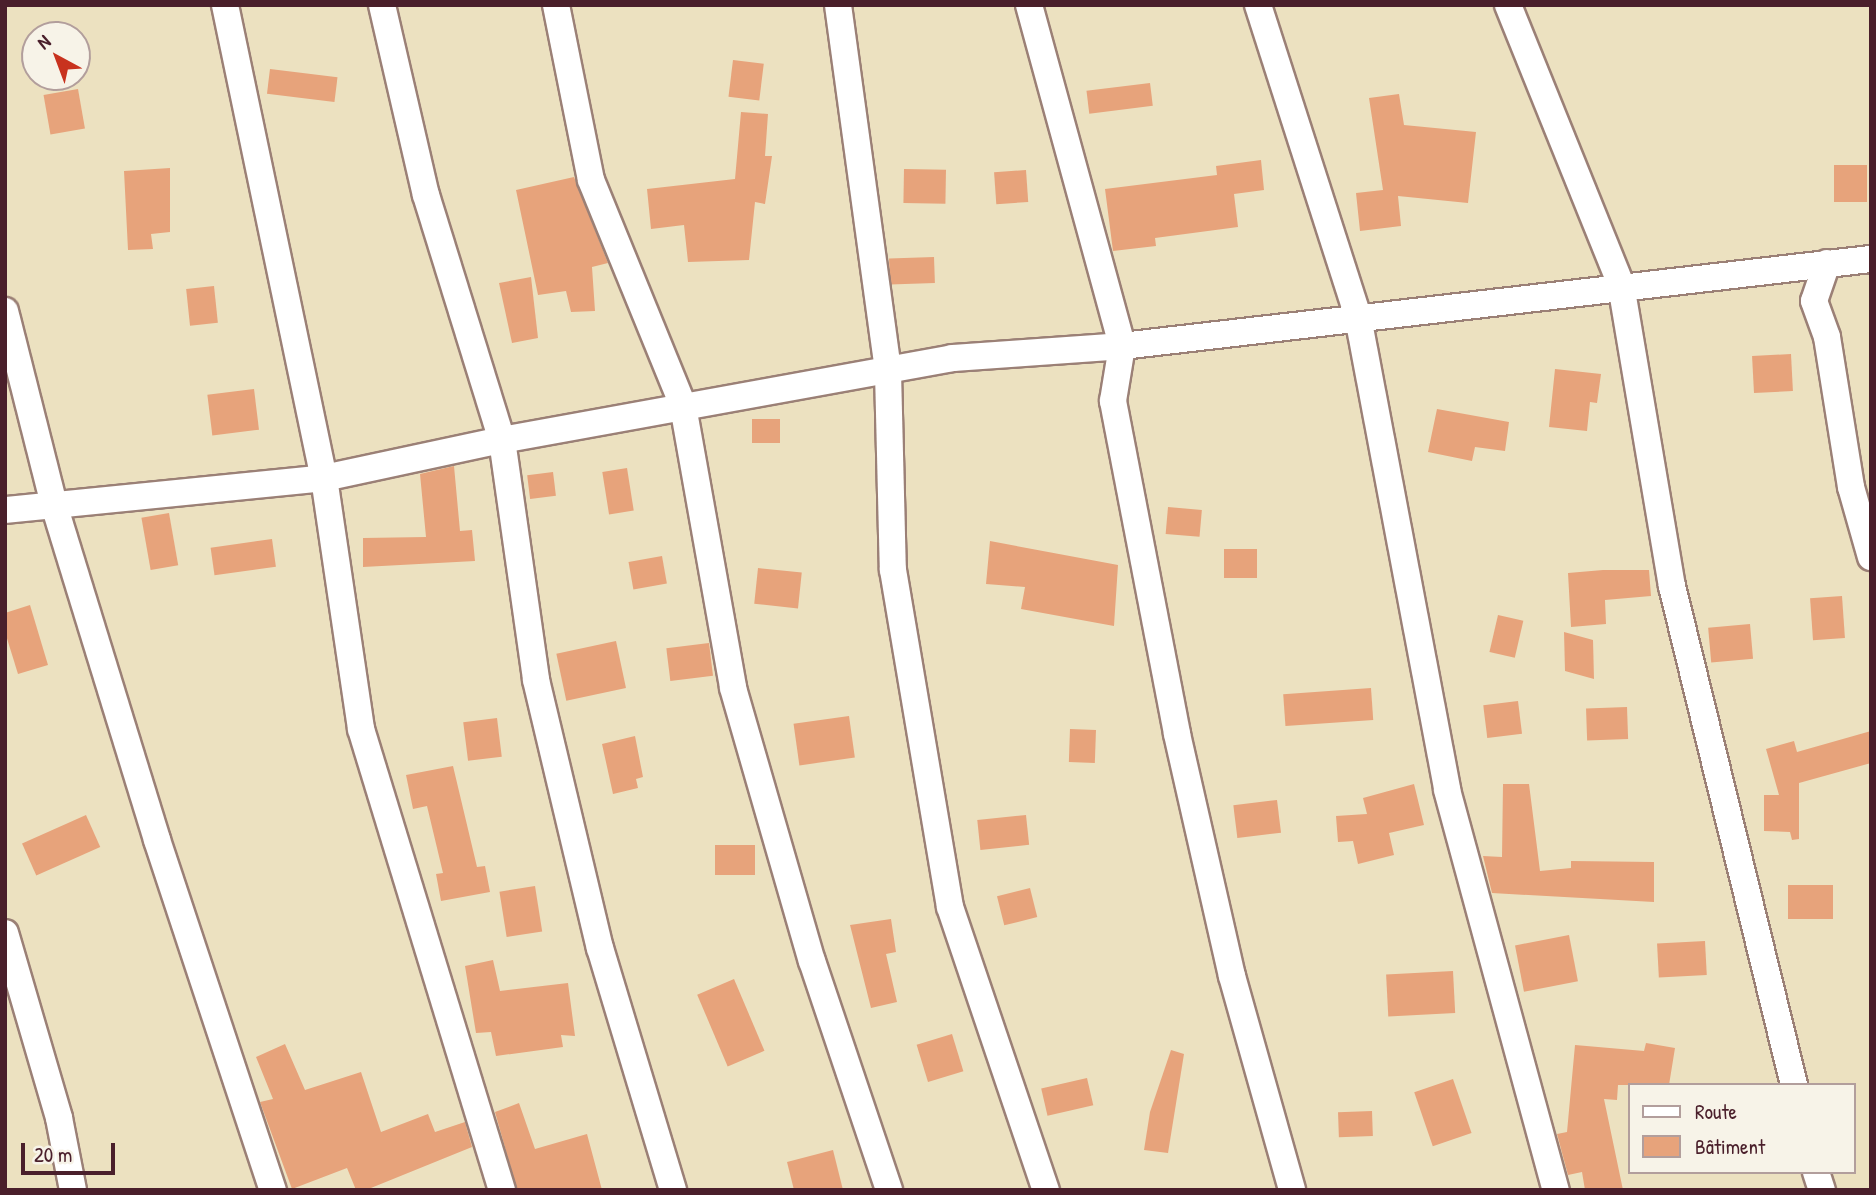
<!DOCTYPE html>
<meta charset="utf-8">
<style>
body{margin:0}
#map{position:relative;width:1876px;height:1195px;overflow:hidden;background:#ece1c0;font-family:"Patrick Hand",sans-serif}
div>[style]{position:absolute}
.building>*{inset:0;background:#e7a37b;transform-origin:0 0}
.roads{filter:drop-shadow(2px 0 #9b8076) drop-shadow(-2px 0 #9b8076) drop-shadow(0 2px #9b8076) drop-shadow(0 -2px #9b8076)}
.minor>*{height:26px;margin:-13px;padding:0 13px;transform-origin:13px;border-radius:13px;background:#fff}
span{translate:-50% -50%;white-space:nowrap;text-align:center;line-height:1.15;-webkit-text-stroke:6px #f7f3e8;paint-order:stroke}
.frame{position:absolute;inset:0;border:7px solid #4a1f2b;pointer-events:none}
.legend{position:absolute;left:1628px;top:1083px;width:228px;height:91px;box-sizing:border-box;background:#f7f3e8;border:2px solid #b29e9c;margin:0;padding:9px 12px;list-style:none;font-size:21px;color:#4a1f2b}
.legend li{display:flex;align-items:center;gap:14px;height:35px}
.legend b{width:35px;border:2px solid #b29e9c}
.north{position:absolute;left:21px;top:21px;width:70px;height:70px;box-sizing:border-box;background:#f7f3e8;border:2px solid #b29e9c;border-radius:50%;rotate:319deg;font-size:19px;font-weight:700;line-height:28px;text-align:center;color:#4a1f2b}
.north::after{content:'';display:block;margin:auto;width:24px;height:32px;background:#c8321e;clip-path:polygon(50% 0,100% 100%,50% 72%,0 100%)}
.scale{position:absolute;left:21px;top:1143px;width:94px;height:32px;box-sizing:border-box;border:4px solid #4a1f2b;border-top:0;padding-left:9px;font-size:21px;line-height:24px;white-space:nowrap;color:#4a1f2b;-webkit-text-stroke:5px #f7f3e8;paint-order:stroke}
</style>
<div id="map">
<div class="building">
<div style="left:733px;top:60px;width:31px;height:37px;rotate:7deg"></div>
<div style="left:270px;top:69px;width:68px;height:25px;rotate:7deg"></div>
<div style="left:1150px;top:83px;width:23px;height:64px;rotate:83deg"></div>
<div style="left:78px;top:89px;width:40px;height:35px;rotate:80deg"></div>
<div style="clip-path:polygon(1399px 94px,1404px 125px,1476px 132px,1468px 203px,1398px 196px,1401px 226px,1360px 231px,1356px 193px,1383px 190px,1369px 98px)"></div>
<div style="clip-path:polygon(741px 112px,768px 114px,765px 156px,772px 156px,765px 204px,755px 202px,749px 260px,688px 262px,684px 225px,651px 229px,647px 189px,735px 179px)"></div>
<div style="clip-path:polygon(1261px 160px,1264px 190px,1234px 194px,1238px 227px,1155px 238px,1156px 246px,1113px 251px,1105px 189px,1217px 175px,1216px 166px)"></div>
<div style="left:1834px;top:165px;width:33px;height:37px"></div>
<div style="clip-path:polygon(170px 168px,170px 232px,151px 234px,153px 249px,128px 250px,124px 171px)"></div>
<div style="left:904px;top:169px;width:42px;height:34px;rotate:1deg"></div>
<div style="left:1026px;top:170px;width:32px;height:32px;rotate:86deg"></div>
<div style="clip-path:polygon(574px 177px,608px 263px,592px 267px,595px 311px,571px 312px,566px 291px,538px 295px,516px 190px)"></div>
<div style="left:934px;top:257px;width:26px;height:45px;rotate:88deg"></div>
<div style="clip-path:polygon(531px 277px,538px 338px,512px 343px,499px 283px)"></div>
<div style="left:214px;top:286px;width:37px;height:28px;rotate:84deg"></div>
<div style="left:1791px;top:354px;width:37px;height:39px;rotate:87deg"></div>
<div style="clip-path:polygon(1555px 369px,1601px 374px,1597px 403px,1590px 402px,1587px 431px,1549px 427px)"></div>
<div style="left:254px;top:389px;width:41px;height:47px;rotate:83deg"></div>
<div style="clip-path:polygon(1437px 409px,1509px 422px,1505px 451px,1475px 447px,1472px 461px,1428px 452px)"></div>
<div style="left:780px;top:419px;width:24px;height:28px;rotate:90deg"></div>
<div style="clip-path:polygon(454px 466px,460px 531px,472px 530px,475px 561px,363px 567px,363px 538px,426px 537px,420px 474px)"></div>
<div style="left:627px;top:468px;width:43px;height:25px;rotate:81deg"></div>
<div style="left:553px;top:472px;width:24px;height:26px;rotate:83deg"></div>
<div style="left:1168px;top:507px;width:34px;height:27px;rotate:5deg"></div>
<div style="left:169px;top:513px;width:53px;height:28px;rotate:80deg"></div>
<div style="left:272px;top:539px;width:28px;height:62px;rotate:82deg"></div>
<div style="clip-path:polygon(990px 541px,1118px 565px,1114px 626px,1021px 609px,1025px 587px,986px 584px)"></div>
<div style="left:1224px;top:549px;width:33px;height:29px"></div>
<div style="left:662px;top:556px;width:28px;height:34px;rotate:80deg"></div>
<div style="left:758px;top:568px;width:44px;height:36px;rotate:6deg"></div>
<div style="clip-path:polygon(1603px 570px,1649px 570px,1651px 596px,1605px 600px,1606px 624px,1571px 627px,1568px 573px)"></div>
<div style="left:1842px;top:596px;width:42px;height:32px;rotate:86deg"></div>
<div style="clip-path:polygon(30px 605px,48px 665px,18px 674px,5px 632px,5px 613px)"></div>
<div style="left:1498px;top:615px;width:26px;height:38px;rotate:13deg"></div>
<div style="left:1750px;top:624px;width:35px;height:42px;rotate:85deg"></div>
<div style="clip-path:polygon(1564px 632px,1593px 640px,1594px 679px,1565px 671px)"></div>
<div style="left:616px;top:641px;width:48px;height:61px;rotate:78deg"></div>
<div style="left:709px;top:643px;width:33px;height:43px;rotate:83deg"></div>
<div style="left:1371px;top:688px;width:32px;height:88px;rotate:86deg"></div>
<div style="left:1518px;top:701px;width:33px;height:35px;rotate:83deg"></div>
<div style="left:1627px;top:707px;width:32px;height:41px;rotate:88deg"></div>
<div style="left:849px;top:716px;width:42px;height:56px;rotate:82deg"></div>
<div style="left:497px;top:718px;width:39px;height:34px;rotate:83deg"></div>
<div style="left:1070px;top:729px;width:26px;height:33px;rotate:2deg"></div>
<div style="clip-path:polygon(1871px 731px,1871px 763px,1799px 783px,1799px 839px,1792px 840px,1790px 832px,1764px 831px,1764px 795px,1779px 795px,1766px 749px,1794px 741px,1797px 752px)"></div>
<div style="clip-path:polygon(635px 736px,643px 777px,636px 779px,638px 788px,613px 794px,602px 744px)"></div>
<div style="clip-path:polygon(453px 766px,477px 867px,485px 866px,490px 892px,441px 901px,436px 874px,443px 873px,427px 806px,413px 809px,406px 775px)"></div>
<div style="clip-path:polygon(1414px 784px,1424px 825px,1389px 833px,1394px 855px,1358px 864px,1353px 841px,1338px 842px,1336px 816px,1367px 814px,1363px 798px)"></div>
<div style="clip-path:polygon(1503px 784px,1529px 784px,1540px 871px,1571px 868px,1571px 861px,1654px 862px,1654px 902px,1492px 893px,1483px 856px,1502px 857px)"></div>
<div style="left:1277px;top:800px;width:33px;height:44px;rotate:83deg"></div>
<div style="left:86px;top:815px;width:35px;height:70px;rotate:66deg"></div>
<div style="left:1026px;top:815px;width:30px;height:49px;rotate:84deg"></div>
<div style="left:715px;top:845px;width:40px;height:30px"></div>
<div style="left:1788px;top:885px;width:45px;height:34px"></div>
<div style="left:535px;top:886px;width:46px;height:36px;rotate:81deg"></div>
<div style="left:1030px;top:888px;width:30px;height:34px;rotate:76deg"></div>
<div style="clip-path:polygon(891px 919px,896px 952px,886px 954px,897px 1002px,871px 1008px,850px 925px)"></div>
<div style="left:1569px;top:935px;width:47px;height:55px;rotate:79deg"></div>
<div style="left:1705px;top:941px;width:34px;height:48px;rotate:87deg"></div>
<div style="clip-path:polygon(493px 960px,500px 991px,568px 983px,575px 1036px,561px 1035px,563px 1047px,496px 1056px,491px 1032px,476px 1033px,465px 966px)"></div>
<div style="left:1453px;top:971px;width:42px;height:67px;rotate:87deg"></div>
<div style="left:734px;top:979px;width:78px;height:40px;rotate:67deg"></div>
<div style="left:952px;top:1034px;width:39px;height:37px;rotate:73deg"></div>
<div style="clip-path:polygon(1646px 1043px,1675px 1048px,1669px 1085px,1618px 1085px,1617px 1100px,1604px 1099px,1623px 1190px,1585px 1190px,1582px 1172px,1568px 1175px,1557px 1134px,1567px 1132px,1575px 1045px,1644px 1051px)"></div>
<div style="clip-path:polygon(285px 1044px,305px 1090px,361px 1072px,381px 1132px,428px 1114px,435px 1132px,465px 1122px,472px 1147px,366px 1190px,356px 1190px,347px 1168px,292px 1189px,260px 1102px,273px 1099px,256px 1057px)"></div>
<div style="clip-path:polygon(1171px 1050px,1184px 1054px,1168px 1153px,1144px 1150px,1150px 1112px)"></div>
<div style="left:1087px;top:1078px;width:28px;height:47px;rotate:77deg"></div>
<div style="left:1453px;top:1079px;width:57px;height:41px;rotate:71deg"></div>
<div style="clip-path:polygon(519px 1103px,535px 1149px,587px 1134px,602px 1190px,517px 1190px,495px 1112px)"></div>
<div style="left:1372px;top:1111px;width:25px;height:34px;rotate:88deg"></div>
<div style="clip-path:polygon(833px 1150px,843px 1190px,794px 1190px,787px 1162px)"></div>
</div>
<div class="roads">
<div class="minor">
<div style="left:225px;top:5px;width:483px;rotate:78.2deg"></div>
<div style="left:324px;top:478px;width:254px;rotate:81.6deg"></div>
<div style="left:361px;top:729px;width:482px;rotate:73deg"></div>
<div style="left:382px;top:5px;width:195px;rotate:77deg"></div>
<div style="left:426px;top:195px;width:257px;rotate:72.8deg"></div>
<div style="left:502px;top:440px;width:242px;rotate:81.9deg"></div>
<div style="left:536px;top:680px;width:276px;rotate:76.6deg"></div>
<div style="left:600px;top:948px;width:253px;rotate:73.2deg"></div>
<div style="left:556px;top:5px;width:178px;rotate:78.7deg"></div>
<div style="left:591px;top:180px;width:244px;rotate:67.8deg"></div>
<div style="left:683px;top:406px;width:286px;rotate:79.9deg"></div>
<div style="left:733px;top:688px;width:284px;rotate:73.9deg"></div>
<div style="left:812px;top:961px;width:242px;rotate:71.4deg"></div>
<div style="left:838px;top:5px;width:370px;rotate:82.2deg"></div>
<div style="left:888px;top:372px;width:198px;rotate:88.6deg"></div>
<div style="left:893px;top:570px;width:342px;rotate:80.4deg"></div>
<div style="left:950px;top:907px;width:299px;rotate:71.3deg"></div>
<div style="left:1029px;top:5px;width:353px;rotate:74.7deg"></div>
<div style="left:1122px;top:346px;width:56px;rotate:99.3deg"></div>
<div style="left:1113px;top:401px;width:339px;rotate:79.1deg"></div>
<div style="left:1177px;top:734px;width:248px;rotate:77.2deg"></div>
<div style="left:1232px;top:976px;width:222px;rotate:74.3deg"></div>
<div style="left:1258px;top:5px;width:328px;rotate:72.2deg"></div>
<div style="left:1358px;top:317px;width:481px;rotate:79.3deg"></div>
<div style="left:1447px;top:790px;width:415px;rotate:74.8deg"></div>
<div style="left:1508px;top:5px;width:302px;rotate:68deg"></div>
<div style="left:1621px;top:285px;width:305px;rotate:80.4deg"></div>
<div style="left:1672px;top:586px;width:514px;rotate:76.26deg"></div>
<div style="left:1827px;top:263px;width:40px;rotate:108.9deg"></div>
<div style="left:1814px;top:301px;width:38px;rotate:70deg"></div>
<div style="left:1827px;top:337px;width:152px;rotate:80.9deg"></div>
<div style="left:1851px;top:487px;width:73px;rotate:74.1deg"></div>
<div style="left:5px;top:311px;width:203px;rotate:75.8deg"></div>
<div style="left:55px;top:508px;width:347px;rotate:72.9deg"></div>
<div style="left:157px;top:840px;width:369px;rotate:71.7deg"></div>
<div style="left:5px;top:510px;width:321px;rotate:-5.7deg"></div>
<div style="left:324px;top:478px;width:182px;rotate:-12.1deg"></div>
<div style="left:502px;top:440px;width:457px;rotate:-10.3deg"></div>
<div style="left:952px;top:358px;width:170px;rotate:-4deg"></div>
<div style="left:1122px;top:346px;width:754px;rotate:-6.63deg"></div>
<div style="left:5px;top:933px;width:193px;rotate:73.7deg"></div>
<div style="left:59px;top:1118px;width:73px;rotate:79deg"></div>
<div style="left:1816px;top:1172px;width:19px;rotate:72deg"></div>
</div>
</div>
<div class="frame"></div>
<ul class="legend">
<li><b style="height:9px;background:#fff"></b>Route</li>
<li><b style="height:19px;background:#e7a37b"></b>Bâtiment</li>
</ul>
<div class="north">N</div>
<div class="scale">20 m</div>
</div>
